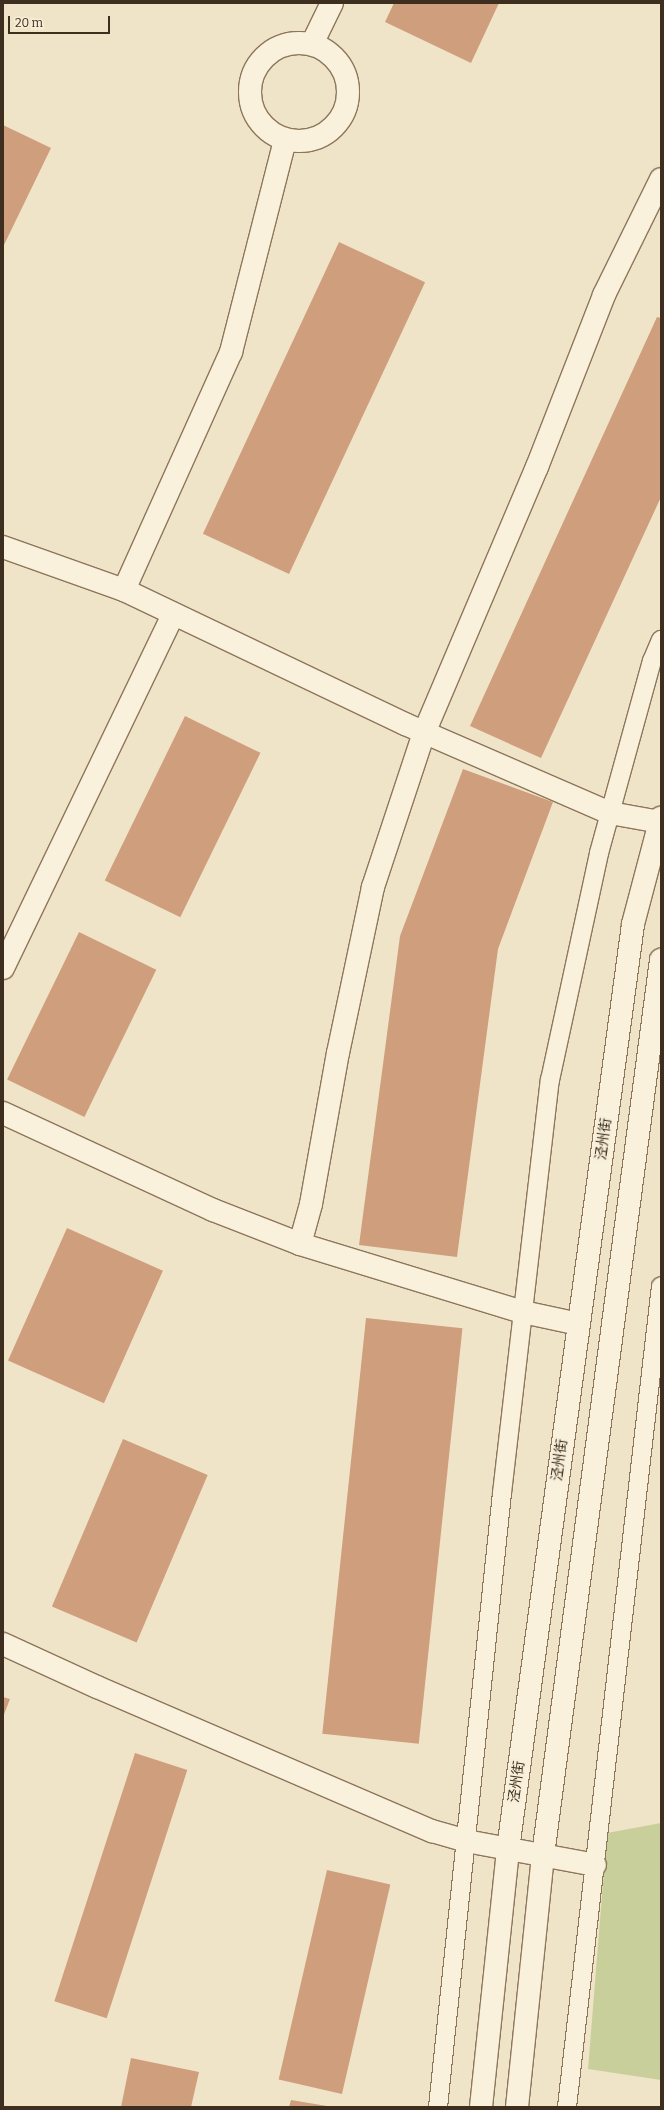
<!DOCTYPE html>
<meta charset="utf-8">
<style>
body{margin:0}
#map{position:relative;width:664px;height:2110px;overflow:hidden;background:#f0e4c8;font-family:Bitter,"Noto Sans SC",serif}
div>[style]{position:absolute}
.green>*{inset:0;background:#c9cf9b}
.building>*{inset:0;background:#cf9f7d;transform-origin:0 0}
.roads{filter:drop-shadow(1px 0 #8d765c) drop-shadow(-1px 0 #8d765c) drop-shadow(0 1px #8d765c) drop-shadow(0 -1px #8d765c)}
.lane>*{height:18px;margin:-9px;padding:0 9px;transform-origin:9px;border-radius:9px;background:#faf1dc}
.street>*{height:22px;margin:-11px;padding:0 11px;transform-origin:11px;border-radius:11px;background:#faf1dc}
.street>.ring{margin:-11px;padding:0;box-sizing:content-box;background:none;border:22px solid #faf1dc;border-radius:50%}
.secondary>*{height:22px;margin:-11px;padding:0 11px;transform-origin:11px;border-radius:11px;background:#faf1dc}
span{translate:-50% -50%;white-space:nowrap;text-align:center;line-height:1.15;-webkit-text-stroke:3.5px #f7eed8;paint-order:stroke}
.street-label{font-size:14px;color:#3d2e20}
.frame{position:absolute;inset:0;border:4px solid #3d2e20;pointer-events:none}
.scale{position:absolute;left:8px;top:16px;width:102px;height:18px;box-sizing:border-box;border:2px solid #3d2e20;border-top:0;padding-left:5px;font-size:12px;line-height:14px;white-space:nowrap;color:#3d2e20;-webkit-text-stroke:3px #f7eed8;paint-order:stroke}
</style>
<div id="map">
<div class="green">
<div style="clip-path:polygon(661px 1823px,661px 2080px,588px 2069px,607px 1833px)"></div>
</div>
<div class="building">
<div style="clip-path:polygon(394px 3px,499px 3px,471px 63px,385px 22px)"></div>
<div style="clip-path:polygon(3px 125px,51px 148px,3px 247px)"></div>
<div style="left:339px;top:242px;width:95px;height:322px;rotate:25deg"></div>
<div style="clip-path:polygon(657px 317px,661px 318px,661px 497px,541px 758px,470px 726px)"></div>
<div style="left:185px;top:716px;width:84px;height:183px;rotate:26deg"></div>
<div style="clip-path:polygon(463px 769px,553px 802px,498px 949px,457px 1257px,359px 1245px,400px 936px)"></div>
<div style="left:79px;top:932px;width:86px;height:164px;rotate:26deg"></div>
<div style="left:67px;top:1228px;width:105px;height:145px;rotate:24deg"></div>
<div style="left:366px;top:1318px;width:97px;height:418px;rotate:6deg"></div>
<div style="left:123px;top:1439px;width:92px;height:182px;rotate:23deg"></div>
<div style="clip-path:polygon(3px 1697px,10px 1699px,3px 1717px)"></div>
<div style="left:135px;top:1753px;width:55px;height:261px;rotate:18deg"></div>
<div style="left:327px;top:1870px;width:65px;height:215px;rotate:13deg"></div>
<div style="clip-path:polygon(131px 2058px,199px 2072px,191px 2107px,121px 2107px)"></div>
<div style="clip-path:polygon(291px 2100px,327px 2106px,327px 2107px,289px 2107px)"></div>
</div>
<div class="roads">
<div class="lane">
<div style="left:438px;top:2107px;width:617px;rotate:-84.05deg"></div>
<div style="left:502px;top:1493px;width:416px;rotate:-83.4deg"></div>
<div style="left:550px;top:1080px;width:232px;rotate:-77.8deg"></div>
<div style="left:599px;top:853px;width:199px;rotate:-74.6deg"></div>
<div style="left:652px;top:661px;width:23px;rotate:-67deg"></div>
<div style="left:567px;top:2107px;width:826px;rotate:-83.47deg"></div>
</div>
<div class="street">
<div class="ring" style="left:250px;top:43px;width:76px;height:76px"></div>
<div style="left:312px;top:44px;width:46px;rotate:-64deg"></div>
<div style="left:3px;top:547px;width:128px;rotate:19.6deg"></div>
<div style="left:124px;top:590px;width:311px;rotate:25.5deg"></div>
<div style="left:405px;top:724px;width:223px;rotate:23.5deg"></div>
<div style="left:610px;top:813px;width:51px;rotate:10.2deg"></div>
<div style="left:124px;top:590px;width:261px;rotate:-65.8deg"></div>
<div style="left:231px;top:352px;width:219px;rotate:-75.7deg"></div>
<div style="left:3px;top:968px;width:393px;rotate:-64.3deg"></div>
<div style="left:3px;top:1113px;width:231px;rotate:24.8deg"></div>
<div style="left:213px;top:1210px;width:93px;rotate:21.3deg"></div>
<div style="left:300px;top:1244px;width:233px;rotate:17deg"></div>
<div style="left:523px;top:1312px;width:57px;rotate:12.1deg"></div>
<div style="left:300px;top:1244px;width:41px;rotate:-74.6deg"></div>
<div style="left:311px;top:1204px;width:153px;rotate:-79.9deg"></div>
<div style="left:338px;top:1053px;width:170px;rotate:-78.1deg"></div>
<div style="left:373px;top:887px;width:162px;rotate:-71.7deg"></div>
<div style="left:424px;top:733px;width:289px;rotate:-67deg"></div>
<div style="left:537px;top:467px;width:185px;rotate:-68.7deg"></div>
<div style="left:604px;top:295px;width:129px;rotate:-63.8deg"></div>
<div style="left:3px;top:1644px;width:103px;rotate:24.6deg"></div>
<div style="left:97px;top:1687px;width:365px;rotate:23.3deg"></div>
<div style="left:432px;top:1831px;width:35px;rotate:16deg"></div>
<div style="left:466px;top:1841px;width:131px;rotate:10.5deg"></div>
</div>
<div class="secondary">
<div style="left:481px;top:2107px;width:259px;rotate:-84deg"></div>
<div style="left:508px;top:1849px;width:933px;rotate:-82.3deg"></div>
<div style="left:633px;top:924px;width:110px;rotate:-75.2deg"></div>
<div style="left:517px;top:2107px;width:253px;rotate:-84.1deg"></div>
<div style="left:543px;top:1855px;width:903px;rotate:-82.49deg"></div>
</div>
</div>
<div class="street-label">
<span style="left:604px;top:1139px;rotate:-82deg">泾州街</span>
<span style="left:560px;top:1460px;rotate:-82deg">泾州街</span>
<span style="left:517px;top:1782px;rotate:-82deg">泾州街</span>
</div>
<div class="frame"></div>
<div class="scale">20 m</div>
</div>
